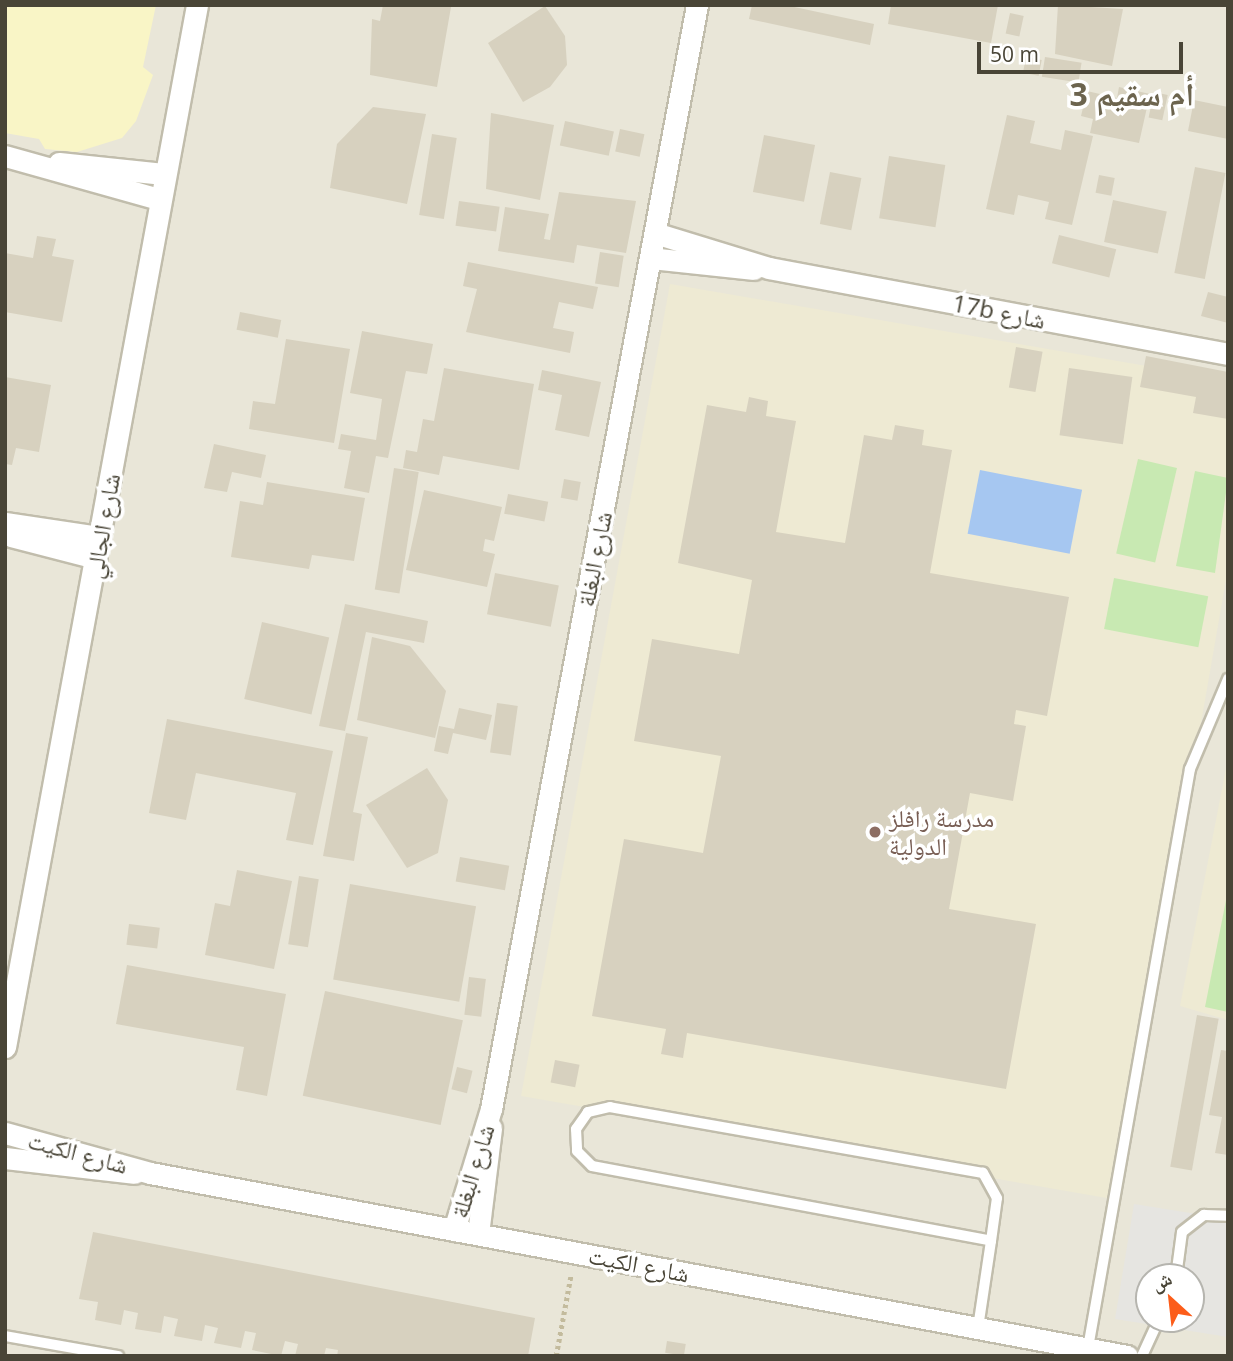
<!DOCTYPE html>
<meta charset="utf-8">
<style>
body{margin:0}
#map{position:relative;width:1233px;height:1361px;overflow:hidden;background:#f5f3ea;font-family:"Open Sans","Noto Naskh Arabic",sans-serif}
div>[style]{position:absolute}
.residential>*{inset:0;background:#e9e6d8}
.education>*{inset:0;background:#eeead3}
.green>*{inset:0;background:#c8e9b2;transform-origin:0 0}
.sand>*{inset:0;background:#f9f5c6}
.parking>*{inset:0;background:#e6e5e1}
.water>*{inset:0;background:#a6c7f1;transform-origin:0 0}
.building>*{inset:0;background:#d7d1bf;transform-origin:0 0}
.path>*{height:4.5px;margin-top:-2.25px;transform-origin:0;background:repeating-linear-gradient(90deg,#c3bb9d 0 3.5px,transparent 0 7px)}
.roads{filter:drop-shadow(2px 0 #c1bdac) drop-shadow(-2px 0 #c1bdac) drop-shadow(0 2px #c1bdac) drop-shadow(0 -2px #c1bdac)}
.lane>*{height:10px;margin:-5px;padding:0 5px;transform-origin:5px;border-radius:5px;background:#fff}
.street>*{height:21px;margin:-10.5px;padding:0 10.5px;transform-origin:10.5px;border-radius:10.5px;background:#fff}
.dots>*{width:19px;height:19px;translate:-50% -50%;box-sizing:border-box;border:4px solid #fff;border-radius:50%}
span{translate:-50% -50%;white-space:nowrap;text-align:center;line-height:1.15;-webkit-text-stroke:7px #fff;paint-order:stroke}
.street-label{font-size:24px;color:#494537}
.education-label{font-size:24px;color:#785e54}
.left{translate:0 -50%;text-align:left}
.district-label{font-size:32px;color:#6c644e;font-weight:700}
.frame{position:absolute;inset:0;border:7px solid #494537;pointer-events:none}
.north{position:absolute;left:1135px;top:1263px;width:70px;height:70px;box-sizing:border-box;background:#fff;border:2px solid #b6b5af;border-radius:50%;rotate:333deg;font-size:19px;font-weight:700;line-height:28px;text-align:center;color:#494537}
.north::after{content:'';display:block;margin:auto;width:24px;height:32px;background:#fc5d1a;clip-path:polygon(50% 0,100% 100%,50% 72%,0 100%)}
.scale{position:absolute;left:977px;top:42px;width:206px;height:32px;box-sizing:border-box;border:4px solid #494537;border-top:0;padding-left:9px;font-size:21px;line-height:24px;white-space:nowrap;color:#494537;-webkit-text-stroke:5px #fff;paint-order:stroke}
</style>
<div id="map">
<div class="residential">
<div style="clip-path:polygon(evenodd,5px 5px,1228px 5px,1228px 1356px,5px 1356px,5px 5px,1149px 1277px,1191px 1277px,1191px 1319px,1149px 1319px,1149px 1277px)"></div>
</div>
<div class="education">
<div style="clip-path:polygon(670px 284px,1228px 380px,1228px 568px,1118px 1200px,521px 1096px)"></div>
<div style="clip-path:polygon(1228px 758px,1228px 1020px,1180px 1006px)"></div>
</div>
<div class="green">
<div style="left:1138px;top:459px;width:40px;height:97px;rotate:13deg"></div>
<div style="clip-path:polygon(1195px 471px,1228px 478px,1215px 573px,1176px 566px)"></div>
<div style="left:1114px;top:578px;width:96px;height:52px;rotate:11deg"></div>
<div style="clip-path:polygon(1228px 890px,1228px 1012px,1205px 1007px)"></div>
</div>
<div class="sand">
<div style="clip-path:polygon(5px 5px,156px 5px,143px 67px,153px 75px,136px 121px,122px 138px,77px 152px,45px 149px,39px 139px,5px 133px)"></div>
</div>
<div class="parking">
<div style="clip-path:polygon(evenodd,1134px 1204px,1228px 1219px,1228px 1337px,1115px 1319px,1134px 1204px,1149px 1277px,1191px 1277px,1191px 1319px,1149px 1319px,1149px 1277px)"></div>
</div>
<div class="water">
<div style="left:980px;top:470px;width:104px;height:65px;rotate:11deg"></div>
</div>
<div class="building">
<div style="clip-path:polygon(383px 5px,451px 7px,437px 87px,370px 75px,372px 19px,380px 21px)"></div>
<div style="clip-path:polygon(752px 5px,785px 5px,874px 24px,870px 45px,749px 19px)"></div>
<div style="clip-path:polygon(891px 5px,998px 5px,991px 43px,888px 24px)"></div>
<div style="clip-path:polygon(1058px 5px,1123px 9px,1112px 66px,1055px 54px)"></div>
<div style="clip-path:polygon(545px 6px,565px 36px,567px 65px,550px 87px,523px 102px,488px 43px)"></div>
<div style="left:1010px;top:13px;width:14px;height:21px;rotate:12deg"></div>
<div style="left:1026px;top:57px;width:16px;height:16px;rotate:11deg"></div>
<div style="left:1045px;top:57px;width:37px;height:20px;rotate:9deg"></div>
<div style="clip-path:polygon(1119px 87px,1150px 94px,1139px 143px,1090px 133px,1093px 119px,1081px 116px,1087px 91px,1117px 98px)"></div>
<div style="left:1154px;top:92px;width:14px;height:26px;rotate:12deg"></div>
<div style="clip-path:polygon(1194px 100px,1228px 107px,1228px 139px,1188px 131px)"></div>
<div style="clip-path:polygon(373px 107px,426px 114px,407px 204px,330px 188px,337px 144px)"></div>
<div style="clip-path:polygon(491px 113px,554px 125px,540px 200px,486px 189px)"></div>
<div style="clip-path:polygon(1007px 115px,1035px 121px,1030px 143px,1061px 150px,1065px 130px,1093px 136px,1072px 225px,1045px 219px,1049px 202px,1018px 195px,1014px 215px,986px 209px)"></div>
<div style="left:565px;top:121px;width:50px;height:25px;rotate:12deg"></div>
<div style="left:620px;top:129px;width:25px;height:23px;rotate:12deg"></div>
<div style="left:432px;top:134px;width:25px;height:82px;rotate:9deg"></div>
<div style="left:764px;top:135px;width:52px;height:58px;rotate:11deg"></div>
<div style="left:889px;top:156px;width:57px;height:63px;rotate:9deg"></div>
<div style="left:1195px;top:167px;width:31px;height:108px;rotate:11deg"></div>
<div style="left:830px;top:172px;width:32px;height:53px;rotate:11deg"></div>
<div style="left:1099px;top:175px;width:16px;height:18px;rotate:11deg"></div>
<div style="clip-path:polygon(559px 192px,636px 201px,626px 253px,577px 245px,574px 263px,498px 251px,505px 207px,549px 214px,544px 239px,550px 240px)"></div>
<div style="left:1113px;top:200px;width:55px;height:43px;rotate:12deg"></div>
<div style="left:459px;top:201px;width:41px;height:25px;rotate:8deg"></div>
<div style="left:1059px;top:235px;width:59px;height:29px;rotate:14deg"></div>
<div style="clip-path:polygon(37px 236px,56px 239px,52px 256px,74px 260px,62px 322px,5px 312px,5px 253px,33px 258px)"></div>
<div style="left:600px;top:252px;width:24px;height:32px;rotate:9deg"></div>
<div style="clip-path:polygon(468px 262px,598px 287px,593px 309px,559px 302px,553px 328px,574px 332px,570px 353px,466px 332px,477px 289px,463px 286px)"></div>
<div style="clip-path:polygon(1208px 292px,1228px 297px,1228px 323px,1201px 316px)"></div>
<div style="left:240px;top:312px;width:42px;height:18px;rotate:11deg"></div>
<div style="clip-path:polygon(362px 331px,433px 344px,427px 374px,406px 371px,388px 458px,376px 456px,369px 493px,344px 488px,351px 451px,338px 449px,341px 434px,376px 440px,382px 399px,350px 393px)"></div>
<div style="clip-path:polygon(286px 339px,350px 349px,334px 443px,249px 429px,253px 401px,275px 404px)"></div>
<div style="left:1016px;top:347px;width:27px;height:41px;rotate:10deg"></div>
<div style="clip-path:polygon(1146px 356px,1228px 372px,1228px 419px,1193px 413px,1196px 397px,1140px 387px)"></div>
<div style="clip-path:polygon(444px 368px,534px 384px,519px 470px,443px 456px,439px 475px,403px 468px,406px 450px,417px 452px,423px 419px,434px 421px)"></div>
<div style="left:1069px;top:368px;width:64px;height:68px;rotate:8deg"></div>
<div style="clip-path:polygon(542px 370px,601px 382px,589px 437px,555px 430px,562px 395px,538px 390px)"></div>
<div style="clip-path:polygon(5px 377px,51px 385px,39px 452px,16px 448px,12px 465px,5px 464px)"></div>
<div style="clip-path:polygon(749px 397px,768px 401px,766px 416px,796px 421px,776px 532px,845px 543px,864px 435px,892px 440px,895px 425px,924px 430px,922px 445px,952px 450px,930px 573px,1069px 597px,1047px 716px,1016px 710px,1014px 724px,1026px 726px,1013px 801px,970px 793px,949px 909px,1036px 924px,1006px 1089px,687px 1033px,683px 1058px,661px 1054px,666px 1029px,592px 1016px,624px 839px,703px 853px,721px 756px,634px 741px,652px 639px,739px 654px,752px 580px,678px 563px,707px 405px,746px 412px)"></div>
<div style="clip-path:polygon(214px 444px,266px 455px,261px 478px,232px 472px,227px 492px,204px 488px)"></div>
<div style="left:394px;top:468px;width:25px;height:123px;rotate:9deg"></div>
<div style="left:564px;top:479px;width:17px;height:19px;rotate:10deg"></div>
<div style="clip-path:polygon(267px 482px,365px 498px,354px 561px,312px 555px,309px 569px,231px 557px,240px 501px,263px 505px)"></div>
<div style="clip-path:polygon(424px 490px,502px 507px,494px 541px,485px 539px,483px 551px,495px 554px,487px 587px,406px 570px)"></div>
<div style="left:508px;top:494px;width:41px;height:20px;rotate:11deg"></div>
<div style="left:495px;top:573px;width:65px;height:42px;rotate:11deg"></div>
<div style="clip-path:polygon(345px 604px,428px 621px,424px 643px,366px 632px,345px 731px,319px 726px)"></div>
<div style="left:262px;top:622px;width:69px;height:79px;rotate:13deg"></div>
<div style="clip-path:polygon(372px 637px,410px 646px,446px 691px,435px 738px,357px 720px)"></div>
<div style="left:497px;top:703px;width:21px;height:50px;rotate:8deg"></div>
<div style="clip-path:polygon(459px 708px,492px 715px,486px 740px,453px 733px,448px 754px,434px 751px,439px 726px,454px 729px)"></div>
<div style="clip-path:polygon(167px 719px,333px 751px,313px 845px,286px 840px,296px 793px,196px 773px,186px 820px,149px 813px)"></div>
<div style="clip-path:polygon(346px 733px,368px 737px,353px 812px,362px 814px,354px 861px,323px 856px)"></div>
<div style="clip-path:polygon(427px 768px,448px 800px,438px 853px,407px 868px,366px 805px)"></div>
<div style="left:460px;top:857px;width:50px;height:25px;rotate:10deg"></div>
<div style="clip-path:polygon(237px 870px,292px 881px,274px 969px,205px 955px,215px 903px,230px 906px)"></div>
<div style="left:299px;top:876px;width:20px;height:69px;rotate:9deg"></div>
<div style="left:350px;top:884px;width:128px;height:97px;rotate:10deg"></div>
<div style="left:129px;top:924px;width:31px;height:21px;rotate:7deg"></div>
<div style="clip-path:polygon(127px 965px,286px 994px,267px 1096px,236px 1090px,244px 1047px,116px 1024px)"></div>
<div style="left:469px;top:977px;width:17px;height:38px;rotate:7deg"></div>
<div style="left:325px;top:991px;width:141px;height:107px;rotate:12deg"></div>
<div style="left:1197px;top:1015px;width:22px;height:154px;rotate:10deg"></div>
<div style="clip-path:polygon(1221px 1050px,1228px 1051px,1228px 1155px,1215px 1153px,1222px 1117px,1209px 1115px)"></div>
<div style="left:555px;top:1060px;width:25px;height:23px;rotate:11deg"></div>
<div style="left:457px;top:1067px;width:16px;height:23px;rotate:14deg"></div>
<div style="clip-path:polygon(93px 1232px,535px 1318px,528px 1356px,337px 1356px,338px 1350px,326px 1348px,324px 1356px,295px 1356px,298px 1344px,285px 1341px,281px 1356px,252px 1350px,256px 1333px,245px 1331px,241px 1348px,214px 1343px,218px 1328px,205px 1325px,202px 1341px,174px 1336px,178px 1319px,164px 1316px,161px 1333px,135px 1329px,138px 1313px,124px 1310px,121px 1325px,95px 1320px,98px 1302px,79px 1299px)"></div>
<div style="left:667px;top:1341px;width:19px;height:12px;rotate:9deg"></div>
</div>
<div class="path">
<div style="left:556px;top:1356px;width:83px;rotate:-79.6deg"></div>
</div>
<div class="roads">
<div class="lane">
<div style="left:1176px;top:1277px;width:45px;rotate:-82.4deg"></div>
<div style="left:1182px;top:1232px;width:28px;rotate:-38deg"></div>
<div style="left:1204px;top:1215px;width:24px;rotate:2deg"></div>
<div style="left:978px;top:1328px;width:88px;rotate:-81.5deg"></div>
<div style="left:991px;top:1241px;width:43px;rotate:-82.1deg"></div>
<div style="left:997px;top:1198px;width:29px;rotate:-119deg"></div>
<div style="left:983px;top:1173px;width:379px;rotate:-170deg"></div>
<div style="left:610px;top:1107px;width:23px;rotate:167deg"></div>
<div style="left:588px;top:1112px;width:21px;rotate:125deg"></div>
<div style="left:576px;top:1129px;width:22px;rotate:87deg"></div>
<div style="left:577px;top:1151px;width:21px;rotate:45deg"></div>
<div style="left:592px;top:1166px;width:406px;rotate:10.6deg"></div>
<div style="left:5px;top:1336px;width:115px;rotate:10deg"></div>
<div style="left:1088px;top:1348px;width:588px;rotate:-80.01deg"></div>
<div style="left:1190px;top:769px;width:98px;rotate:-67.1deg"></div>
<div style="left:1142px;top:1356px;width:41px;rotate:-65.3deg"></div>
</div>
<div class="street">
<div style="left:5px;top:156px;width:160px;rotate:15.6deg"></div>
<div style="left:59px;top:163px;width:105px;rotate:6deg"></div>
<div style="left:655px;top:233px;width:119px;rotate:17.1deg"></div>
<div style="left:769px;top:268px;width:467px;rotate:10.6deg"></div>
<div style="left:650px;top:258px;width:104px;rotate:6.1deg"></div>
<div style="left:5px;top:523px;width:96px;rotate:8.4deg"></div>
<div style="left:11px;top:536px;width:88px;rotate:14.5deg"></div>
<div style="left:5px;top:1047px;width:1060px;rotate:-79.56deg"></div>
<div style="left:5px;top:1133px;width:150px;rotate:15.4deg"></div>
<div style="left:150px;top:1173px;width:994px;rotate:10.61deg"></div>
<div style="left:5px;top:1158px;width:130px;rotate:6.6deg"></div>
<div style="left:454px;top:1230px;width:127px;rotate:-73deg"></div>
<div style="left:491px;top:1109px;width:1123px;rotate:-79.43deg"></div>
<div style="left:478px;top:1234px;width:107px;rotate:-83deg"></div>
</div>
</div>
<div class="dots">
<div style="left:875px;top:832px;background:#8d6e63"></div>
</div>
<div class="street-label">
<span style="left:999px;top:311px;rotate:11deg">17b شارع</span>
<span style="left:102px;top:526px;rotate:-80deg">شارع الجالي</span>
<span style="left:594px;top:559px;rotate:-79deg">شارع البغلة</span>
<span style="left:78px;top:1152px;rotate:15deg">شارع الكيت</span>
<span style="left:472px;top:1171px;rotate:-73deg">شارع البغلة</span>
<span style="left:639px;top:1264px;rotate:11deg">شارع الكيت</span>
</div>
<div class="education-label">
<span class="left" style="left:889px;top:832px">مدرسة رافلز<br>الدولية</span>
</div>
<div class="district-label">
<span style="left:1132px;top:94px">أم سقيم 3</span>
</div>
<div class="frame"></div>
<div class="north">ش</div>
<div class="scale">50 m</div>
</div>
